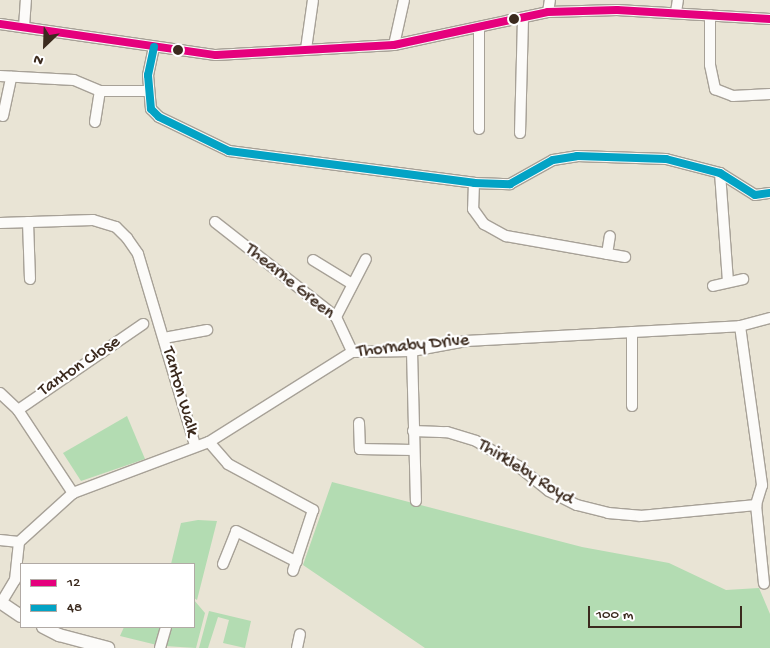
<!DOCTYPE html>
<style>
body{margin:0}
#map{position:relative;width:770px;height:648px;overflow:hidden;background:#e9e4d5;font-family:"Gochi Hand",sans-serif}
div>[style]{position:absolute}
.green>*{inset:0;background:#b3dcb2}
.roads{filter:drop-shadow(1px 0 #a7a197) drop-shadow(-1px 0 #a7a197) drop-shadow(0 1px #a7a197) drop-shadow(0 -1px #a7a197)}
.minor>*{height:10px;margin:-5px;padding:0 5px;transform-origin:5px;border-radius:5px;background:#fcfbf9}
.tertiary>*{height:12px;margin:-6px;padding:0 6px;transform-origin:6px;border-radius:6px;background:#fcfbf9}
.bus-1>*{height:8px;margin:-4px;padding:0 4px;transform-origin:4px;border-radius:4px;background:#e5007d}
.bus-2>*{height:8px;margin:-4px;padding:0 4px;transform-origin:4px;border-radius:4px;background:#03a3c5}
.dots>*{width:14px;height:14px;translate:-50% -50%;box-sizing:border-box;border:2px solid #fff;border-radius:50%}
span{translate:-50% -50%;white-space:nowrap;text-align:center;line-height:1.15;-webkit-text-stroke:4.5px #fff;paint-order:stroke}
.street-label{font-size:18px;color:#3b2a1e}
.legend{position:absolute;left:20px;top:563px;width:175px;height:65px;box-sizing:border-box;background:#fff;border:1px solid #b1aaa5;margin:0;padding:6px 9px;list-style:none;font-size:15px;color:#3b2a1e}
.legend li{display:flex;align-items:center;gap:10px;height:25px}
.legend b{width:25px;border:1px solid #b1aaa5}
.north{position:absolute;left:20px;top:20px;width:50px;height:50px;-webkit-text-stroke:4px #fff;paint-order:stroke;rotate:204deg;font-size:14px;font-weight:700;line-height:20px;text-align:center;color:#3b2a1e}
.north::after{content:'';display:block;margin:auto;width:18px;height:22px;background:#3b2a1e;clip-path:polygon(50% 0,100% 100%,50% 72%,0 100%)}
.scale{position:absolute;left:588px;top:606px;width:154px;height:22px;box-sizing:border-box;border:2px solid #3b2a1e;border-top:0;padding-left:6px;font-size:15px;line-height:18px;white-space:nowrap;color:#3b2a1e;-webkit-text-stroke:4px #fff;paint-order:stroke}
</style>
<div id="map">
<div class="green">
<div style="clip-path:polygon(127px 416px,145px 459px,81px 481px,63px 453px)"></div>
<div style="clip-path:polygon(332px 482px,582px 547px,669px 563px,726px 590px,759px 588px,770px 614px,770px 648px,425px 648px,303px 565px)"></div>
<div style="clip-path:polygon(198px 520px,217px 521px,197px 600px,194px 598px,194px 564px,166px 564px,171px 564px,181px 523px)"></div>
<div style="clip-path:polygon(194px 600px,205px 613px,196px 648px,165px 646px,171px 627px,194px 627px)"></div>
<div style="clip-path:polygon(209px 611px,251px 621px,245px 648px,223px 643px,229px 620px,218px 617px,208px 648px,199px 648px)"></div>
<div style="clip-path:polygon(124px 627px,162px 627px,157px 645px,120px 636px)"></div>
</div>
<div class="roads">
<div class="minor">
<div style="left:548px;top:12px;width:12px;rotate:-81deg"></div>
<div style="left:676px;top:12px;width:12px;rotate:-81deg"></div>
<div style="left:710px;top:15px;width:50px;rotate:90deg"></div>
<div style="left:710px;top:65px;width:25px;rotate:78deg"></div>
<div style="left:715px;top:89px;width:19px;rotate:21deg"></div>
<div style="left:733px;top:96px;width:37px;rotate:-3deg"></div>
<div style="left:0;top:24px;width:218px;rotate:8.2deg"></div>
<div style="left:216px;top:55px;width:178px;rotate:-3.2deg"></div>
<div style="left:394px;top:45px;width:157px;rotate:-12.1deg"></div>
<div style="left:548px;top:12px;width:69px;rotate:-1.7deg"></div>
<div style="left:617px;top:10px;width:153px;rotate:3.4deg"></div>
<div style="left:24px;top:27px;width:27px;rotate:-86deg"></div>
<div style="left:479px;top:28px;width:101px;rotate:90deg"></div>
<div style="left:394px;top:45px;width:46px;rotate:-77.5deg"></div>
<div style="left:154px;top:47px;width:29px;rotate:102deg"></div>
<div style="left:148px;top:75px;width:34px;rotate:85deg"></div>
<div style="left:151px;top:109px;width:11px;rotate:45deg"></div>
<div style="left:159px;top:117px;width:78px;rotate:25.9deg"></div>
<div style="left:229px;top:151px;width:247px;rotate:7.4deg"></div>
<div style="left:474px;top:183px;width:36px;rotate:2deg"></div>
<div style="left:510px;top:184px;width:49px;rotate:-29.2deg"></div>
<div style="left:553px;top:160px;width:24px;rotate:-9deg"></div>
<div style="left:577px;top:156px;width:89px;rotate:1.9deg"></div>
<div style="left:666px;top:159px;width:56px;rotate:14.5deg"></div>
<div style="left:720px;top:173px;width:41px;rotate:32.2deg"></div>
<div style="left:755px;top:195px;width:15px;rotate:-8deg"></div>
<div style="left:306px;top:49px;width:49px;rotate:-81.9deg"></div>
<div style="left:0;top:76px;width:74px;rotate:3.1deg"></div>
<div style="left:74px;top:80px;width:28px;rotate:23deg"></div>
<div style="left:100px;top:91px;width:48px"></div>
<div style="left:3px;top:116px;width:40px;rotate:-78deg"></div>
<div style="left:95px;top:122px;width:31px;rotate:-81deg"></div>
<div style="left:520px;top:133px;width:115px;rotate:-88.5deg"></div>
<div style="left:720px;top:173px;width:109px;rotate:85.8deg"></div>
<div style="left:474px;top:183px;width:26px;rotate:92deg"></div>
<div style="left:473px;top:209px;width:19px;rotate:54deg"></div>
<div style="left:484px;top:224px;width:25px;rotate:29deg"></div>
<div style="left:506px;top:236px;width:121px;rotate:10deg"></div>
<div style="left:28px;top:222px;width:57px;rotate:88deg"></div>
<div style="left:215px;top:222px;width:154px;rotate:38.1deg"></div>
<div style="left:336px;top:317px;width:38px;rotate:65deg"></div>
<div style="left:0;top:223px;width:93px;rotate:-1.8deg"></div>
<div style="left:93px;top:220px;width:24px;rotate:17deg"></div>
<div style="left:116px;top:227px;width:16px;rotate:45deg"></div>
<div style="left:127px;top:238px;width:19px;rotate:55deg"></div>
<div style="left:138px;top:254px;width:199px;rotate:73.4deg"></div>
<div style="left:607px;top:254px;width:18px;rotate:-81deg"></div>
<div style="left:313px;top:260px;width:46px;rotate:31.6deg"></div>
<div style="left:713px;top:286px;width:31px;rotate:-13deg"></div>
<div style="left:336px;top:317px;width:65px;rotate:-62.7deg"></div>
<div style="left:740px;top:326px;width:161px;rotate:82.1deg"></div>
<div style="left:762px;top:485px;width:21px;rotate:107deg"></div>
<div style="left:756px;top:505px;width:79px;rotate:84.2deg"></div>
<div style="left:632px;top:332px;width:74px;rotate:90deg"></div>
<div style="left:164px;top:338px;width:44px;rotate:-10.5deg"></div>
<div style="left:412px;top:351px;width:150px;rotate:88.5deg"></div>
<div style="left:0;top:393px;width:25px;rotate:43deg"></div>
<div style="left:18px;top:410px;width:100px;rotate:56.5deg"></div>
<div style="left:18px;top:410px;width:152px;rotate:-34.5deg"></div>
<div style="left:359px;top:423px;width:26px;rotate:88deg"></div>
<div style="left:360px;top:449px;width:53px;rotate:1.1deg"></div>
<div style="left:413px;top:431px;width:34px;rotate:2deg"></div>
<div style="left:447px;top:432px;width:30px;rotate:17deg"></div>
<div style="left:476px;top:441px;width:49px;rotate:30.8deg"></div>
<div style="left:518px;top:466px;width:40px;rotate:39deg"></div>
<div style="left:549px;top:491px;width:31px;rotate:27deg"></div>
<div style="left:577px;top:505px;width:32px;rotate:14deg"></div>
<div style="left:608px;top:513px;width:32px;rotate:5deg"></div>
<div style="left:640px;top:516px;width:117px;rotate:-5.4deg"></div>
<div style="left:209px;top:442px;width:29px;rotate:49deg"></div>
<div style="left:228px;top:464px;width:97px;rotate:28.4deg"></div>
<div style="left:313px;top:510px;width:64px;rotate:108.2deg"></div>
<div style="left:0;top:540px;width:19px;rotate:6deg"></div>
<div style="left:19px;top:542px;width:73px;rotate:-42.2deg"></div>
<div style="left:73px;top:493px;width:145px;rotate:-20.6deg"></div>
<div style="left:209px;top:442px;width:169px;rotate:-32.2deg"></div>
<div style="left:352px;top:352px;width:60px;rotate:-1deg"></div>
<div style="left:412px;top:351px;width:55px;rotate:-10.5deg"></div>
<div style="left:466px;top:341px;width:274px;rotate:-3.1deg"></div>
<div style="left:740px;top:326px;width:31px;rotate:-15deg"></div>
<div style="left:223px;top:564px;width:35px;rotate:-68deg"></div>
<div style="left:236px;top:531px;width:68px;rotate:26.9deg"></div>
<div style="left:1px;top:603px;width:27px;rotate:-59deg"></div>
<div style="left:15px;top:580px;width:38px;rotate:-84deg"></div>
<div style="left:160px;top:648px;width:22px;rotate:-74deg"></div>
<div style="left:297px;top:648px;width:14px;rotate:-78deg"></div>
</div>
<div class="tertiary">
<div style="left:0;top:602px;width:25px;rotate:34deg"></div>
<div style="left:43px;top:627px;width:18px;rotate:27deg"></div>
<div style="left:59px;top:635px;width:51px;rotate:14.9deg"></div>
</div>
</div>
<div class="bus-1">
<div style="left:0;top:24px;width:218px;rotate:8.2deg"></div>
<div style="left:216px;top:55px;width:178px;rotate:-3.2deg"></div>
<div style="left:394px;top:45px;width:157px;rotate:-12.1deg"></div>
<div style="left:548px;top:12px;width:69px;rotate:-1.7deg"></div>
<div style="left:617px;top:10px;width:153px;rotate:3.4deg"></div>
</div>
<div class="bus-2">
<div style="left:154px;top:47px;width:29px;rotate:102deg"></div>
<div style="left:148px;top:75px;width:34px;rotate:85deg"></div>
<div style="left:151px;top:109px;width:11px;rotate:45deg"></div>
<div style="left:159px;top:117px;width:78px;rotate:25.9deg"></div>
<div style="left:229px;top:151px;width:247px;rotate:7.4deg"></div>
<div style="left:474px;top:183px;width:36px;rotate:2deg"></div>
<div style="left:510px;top:184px;width:49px;rotate:-29.2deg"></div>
<div style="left:553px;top:160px;width:24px;rotate:-9deg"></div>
<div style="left:577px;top:156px;width:89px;rotate:1.9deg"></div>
<div style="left:666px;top:159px;width:56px;rotate:14.5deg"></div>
<div style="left:720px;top:173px;width:41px;rotate:32.2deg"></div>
<div style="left:755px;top:195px;width:15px;rotate:-8deg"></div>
</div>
<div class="dots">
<div style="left:514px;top:19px;background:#3b2a1e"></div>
<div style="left:178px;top:50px;background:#3b2a1e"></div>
</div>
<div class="street-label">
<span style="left:289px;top:282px;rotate:39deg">Thearne Green</span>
<span style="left:413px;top:347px;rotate:-6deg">Thornaby Drive</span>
<span style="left:80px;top:367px;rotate:-34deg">Tanton Close</span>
<span style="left:179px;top:392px;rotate:74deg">Tanton Walk</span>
<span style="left:525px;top:473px;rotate:32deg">Thirkleby Royd</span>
</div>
<ul class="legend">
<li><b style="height:6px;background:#e5007d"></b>12</li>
<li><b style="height:6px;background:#03a3c5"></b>48</li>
</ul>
<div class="north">N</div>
<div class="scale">100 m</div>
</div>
